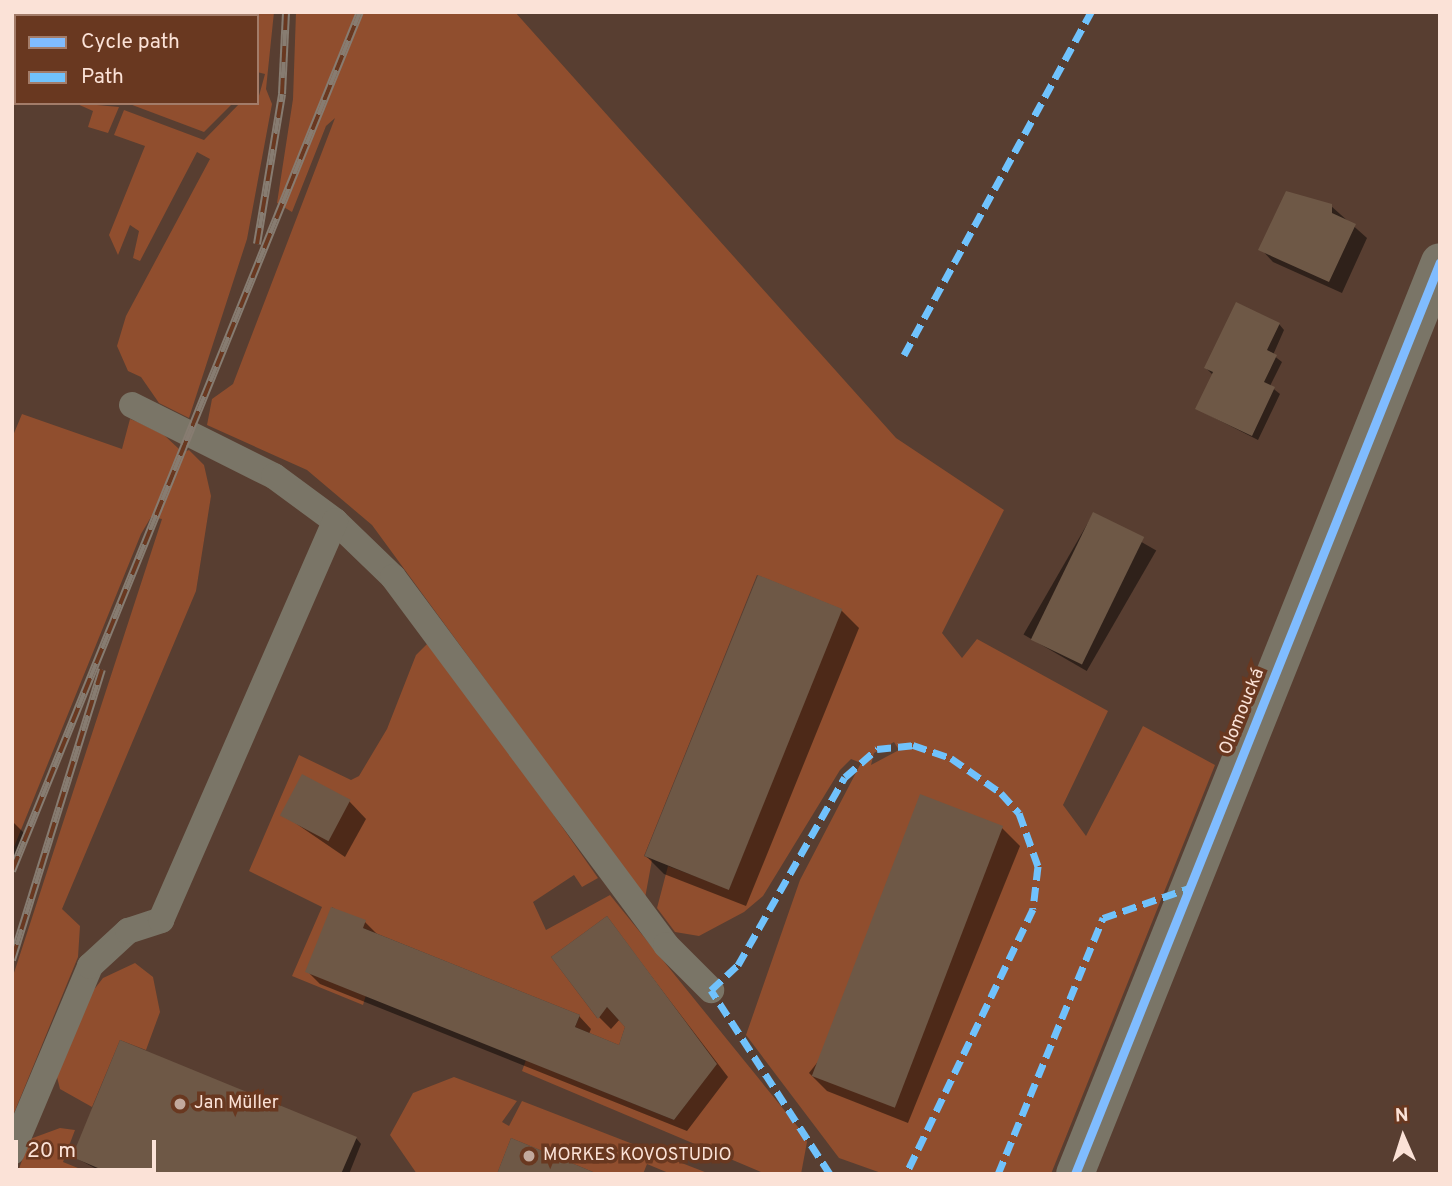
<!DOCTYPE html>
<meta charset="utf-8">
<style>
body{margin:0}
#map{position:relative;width:1452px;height:1186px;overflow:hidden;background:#583e31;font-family:Overpass,sans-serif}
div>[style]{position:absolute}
.green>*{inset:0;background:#904e2e}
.shadow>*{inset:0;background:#0007;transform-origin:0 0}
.building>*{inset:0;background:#6e5846;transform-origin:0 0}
.service>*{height:26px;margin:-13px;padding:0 13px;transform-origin:13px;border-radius:13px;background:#7a7567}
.tertiary>*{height:38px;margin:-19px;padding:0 19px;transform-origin:19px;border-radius:19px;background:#7a7567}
.rail>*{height:8px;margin-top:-4px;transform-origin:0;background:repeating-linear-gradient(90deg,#693820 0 16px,#877c71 0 32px);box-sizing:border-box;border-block:2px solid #877c71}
.quiet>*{height:7px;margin-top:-3.5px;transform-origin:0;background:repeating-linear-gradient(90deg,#70c2fc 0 14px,transparent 0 21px)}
.cycleway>*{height:9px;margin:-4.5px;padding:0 4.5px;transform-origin:4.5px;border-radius:4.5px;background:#80bcff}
.dots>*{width:19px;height:19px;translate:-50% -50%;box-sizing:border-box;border:4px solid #693820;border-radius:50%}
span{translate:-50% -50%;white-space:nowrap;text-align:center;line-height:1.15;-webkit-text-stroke:7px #693820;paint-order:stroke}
.street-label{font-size:18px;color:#fbe2d7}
.poi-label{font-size:18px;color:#fbe2d7}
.left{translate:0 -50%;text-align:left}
.frame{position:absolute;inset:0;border:14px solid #fbe2d7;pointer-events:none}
.legend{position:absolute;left:14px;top:14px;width:245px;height:91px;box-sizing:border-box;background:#693820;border:2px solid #a37c69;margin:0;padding:9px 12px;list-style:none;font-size:21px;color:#fbe2d7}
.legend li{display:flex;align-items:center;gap:14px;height:35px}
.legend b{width:35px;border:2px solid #a37c69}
.north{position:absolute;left:1368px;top:1102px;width:70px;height:70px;-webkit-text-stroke:5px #693820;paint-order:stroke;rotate:357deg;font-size:19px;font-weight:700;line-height:28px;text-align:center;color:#fbe2d7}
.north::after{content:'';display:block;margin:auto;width:24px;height:32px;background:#fbe2d7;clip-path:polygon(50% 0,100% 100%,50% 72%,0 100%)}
.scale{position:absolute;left:14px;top:1140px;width:142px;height:32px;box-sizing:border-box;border:4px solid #fbe2d7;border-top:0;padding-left:9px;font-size:21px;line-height:24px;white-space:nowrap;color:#fbe2d7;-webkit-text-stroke:5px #693820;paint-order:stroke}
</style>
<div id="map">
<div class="green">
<div style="clip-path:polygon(12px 12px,274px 12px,266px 89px,272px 104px,247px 239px,189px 418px,159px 403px,141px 377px,128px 371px,117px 346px,126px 316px,210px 159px,197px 152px,140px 261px,133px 258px,139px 231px,130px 225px,118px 255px,109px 235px,145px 146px,114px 135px,124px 110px,204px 140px,240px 103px,257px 103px,265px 74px,257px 72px,257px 16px,16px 16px,16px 62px)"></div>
<div style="clip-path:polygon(evenodd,296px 12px,515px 12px,896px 438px,1004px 510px,942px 633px,962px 658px,977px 639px,1108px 711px,1063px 805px,1086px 836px,1143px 726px,1215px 765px,1051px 1174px,884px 1174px,839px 1158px,746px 1035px,800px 880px,861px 763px,851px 759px,840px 770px,763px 896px,744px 912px,699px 936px,675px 932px,657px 908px,668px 866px,729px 889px,841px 609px,757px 575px,644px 856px,652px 860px,645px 898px,372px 525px,307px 470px,207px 425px,212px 399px,233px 384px,335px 118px,326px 126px,292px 212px,277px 203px,293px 99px,296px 12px,894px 742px,899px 750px,871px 765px,874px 753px,894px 742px)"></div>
<div style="clip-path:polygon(75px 103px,119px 107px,108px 133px,88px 127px,93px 111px)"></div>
<div style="clip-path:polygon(127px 103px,233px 103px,204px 132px)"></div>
<div style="clip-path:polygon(22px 414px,122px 449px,130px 419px,138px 422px,164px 435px,179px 449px,177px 455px,189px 450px,204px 465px,211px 496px,196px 591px,62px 909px,80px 926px,78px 957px,12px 1118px,12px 979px,162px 519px,151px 517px,141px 534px,12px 852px,12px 438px)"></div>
<div style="clip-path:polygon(431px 640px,598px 878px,582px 887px,574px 875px,533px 902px,546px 930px,610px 895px,802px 1132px,807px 1142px,801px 1174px,766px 1174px,522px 1071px,526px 1060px,674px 1120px,716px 1064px,607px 916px,551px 957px,597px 1018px,607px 1007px,625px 1027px,619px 1045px,575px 1027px,580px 1015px,363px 928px,332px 907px,366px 995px,363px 1005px,292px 976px,322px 907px,249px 871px,299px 755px,351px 780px,359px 776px,387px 729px,416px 655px)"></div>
<div style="clip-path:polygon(135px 963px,153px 977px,160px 1012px,146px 1050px,120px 1040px,92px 1107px,60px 1089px,57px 1077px,89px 996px,103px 978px)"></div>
<div style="clip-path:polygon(454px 1077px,517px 1101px,502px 1122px,509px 1126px,522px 1101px,710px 1174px,671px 1174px,647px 1164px,643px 1174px,598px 1174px,511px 1138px,497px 1174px,417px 1174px,390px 1135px,413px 1093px)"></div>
<div style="clip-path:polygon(60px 1128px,75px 1130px,63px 1162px,93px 1174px,17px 1174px,30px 1139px)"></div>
</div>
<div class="shadow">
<div style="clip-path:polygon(1331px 206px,1367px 238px,1342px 293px,1273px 262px,1261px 249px)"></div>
<div style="clip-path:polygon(1279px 324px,1284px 330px,1273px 355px,1282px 362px,1270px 386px,1280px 394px,1258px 440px,1197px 409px,1213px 375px,1206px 368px)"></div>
<div style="left:1093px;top:514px;width:73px;height:139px;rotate:30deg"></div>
<div style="clip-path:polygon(841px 610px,859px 628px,746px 906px,664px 874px,646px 856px)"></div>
<div style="clip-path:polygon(349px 801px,366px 819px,345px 857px,282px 814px)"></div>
<div style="clip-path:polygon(12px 821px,27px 836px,12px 872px)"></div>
<div style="clip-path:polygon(1002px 828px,1020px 846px,908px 1123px,827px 1091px,809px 1073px)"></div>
<div style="clip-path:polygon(607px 918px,728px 1077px,687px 1131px,320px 984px,307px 971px,365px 922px,377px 934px,579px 1016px,591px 1029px,589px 1034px,621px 1047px,627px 1026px,620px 1019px,611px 1029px,599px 1017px)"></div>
<div style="clip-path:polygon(356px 1138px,361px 1144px,349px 1174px,106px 1174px,74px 1157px)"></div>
</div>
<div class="building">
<div style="clip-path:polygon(1286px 191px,1332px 204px,1332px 213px,1356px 224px,1329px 282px,1258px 250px)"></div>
<div style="clip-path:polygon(1236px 302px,1280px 323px,1267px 350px,1277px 355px,1264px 382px,1275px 387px,1252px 436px,1195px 409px,1213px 372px,1204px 368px)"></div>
<div style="left:1093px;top:512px;width:57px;height:142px;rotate:26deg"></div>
<div style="left:758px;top:575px;width:91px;height:303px;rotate:22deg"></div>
<div style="left:302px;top:774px;width:55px;height:47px;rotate:28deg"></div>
<div style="left:920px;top:794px;width:89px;height:302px;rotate:21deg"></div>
<div style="clip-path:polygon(331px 907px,366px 920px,363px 928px,580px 1015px,575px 1027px,619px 1045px,625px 1027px,607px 1007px,598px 1019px,551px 957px,607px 916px,717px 1064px,674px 1120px,305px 972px)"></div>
<div style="clip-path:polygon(120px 1040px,357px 1137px,341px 1174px,112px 1174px,72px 1157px)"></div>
<div style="clip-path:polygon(511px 1138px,598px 1174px,497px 1174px)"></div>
</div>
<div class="service">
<div style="left:132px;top:405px;width:159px;rotate:26.6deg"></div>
<div style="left:274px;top:476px;width:76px;rotate:36.4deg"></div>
<div style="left:335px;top:521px;width:81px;rotate:44deg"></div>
<div style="left:393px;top:577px;width:458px;rotate:53.4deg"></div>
<div style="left:666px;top:945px;width:64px;rotate:45deg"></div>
<div style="left:12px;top:1152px;width:202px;rotate:-67.2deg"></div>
<div style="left:90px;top:966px;width:52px;rotate:-42.6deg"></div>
<div style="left:128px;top:931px;width:35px;rotate:-18deg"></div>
<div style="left:161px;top:920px;width:435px;rotate:-66.4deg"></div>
</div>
<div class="tertiary">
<div style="left:1075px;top:1174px;width:982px;rotate:-68.19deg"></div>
</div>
<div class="rail">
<div style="left:257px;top:244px;width:152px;rotate:-80.5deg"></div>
<div style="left:282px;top:94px;width:82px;rotate:-87.2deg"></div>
<div style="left:12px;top:871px;width:927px;rotate:-67.95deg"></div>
<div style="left:12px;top:960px;width:304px;rotate:-72.8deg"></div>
</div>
<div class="quiet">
<div style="left:904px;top:355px;width:391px;rotate:-61.4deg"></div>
<div style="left:830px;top:1174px;width:219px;rotate:-122.9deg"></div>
<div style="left:711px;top:990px;width:37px;rotate:-43deg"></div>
<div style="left:738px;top:965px;width:216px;rotate:-60.4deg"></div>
<div style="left:845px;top:777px;width:43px;rotate:-41.2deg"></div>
<div style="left:877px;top:749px;width:36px;rotate:-6deg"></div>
<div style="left:913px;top:745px;width:40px;rotate:18.9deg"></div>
<div style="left:951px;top:758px;width:61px;rotate:35deg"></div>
<div style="left:1001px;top:793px;width:27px;rotate:48deg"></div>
<div style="left:1019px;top:813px;width:56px;rotate:70.3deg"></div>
<div style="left:1038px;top:866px;width:43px;rotate:96.6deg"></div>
<div style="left:1033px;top:909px;width:294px;rotate:115.6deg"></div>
<div style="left:998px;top:1174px;width:277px;rotate:-67.7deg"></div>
<div style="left:1103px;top:918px;width:91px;rotate:-19.2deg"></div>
</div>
<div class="cycleway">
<div style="left:1075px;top:1174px;width:982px;rotate:-68.19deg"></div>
</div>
<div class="dots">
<div style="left:180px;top:1104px;background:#c2a99d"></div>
<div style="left:529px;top:1156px;background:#c2a99d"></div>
</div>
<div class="street-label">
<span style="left:1243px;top:712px;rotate:-68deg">Olomoucká</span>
</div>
<div class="poi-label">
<span class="left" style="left:194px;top:1104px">Jan Müller</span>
<span class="left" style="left:543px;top:1156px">MORKES KOVOSTUDIO</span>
</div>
<div class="frame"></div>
<ul class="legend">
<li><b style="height:9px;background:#80bcff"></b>Cycle path</li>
<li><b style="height:9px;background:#70c2fc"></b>Path</li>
</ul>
<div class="north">N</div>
<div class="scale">20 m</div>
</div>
